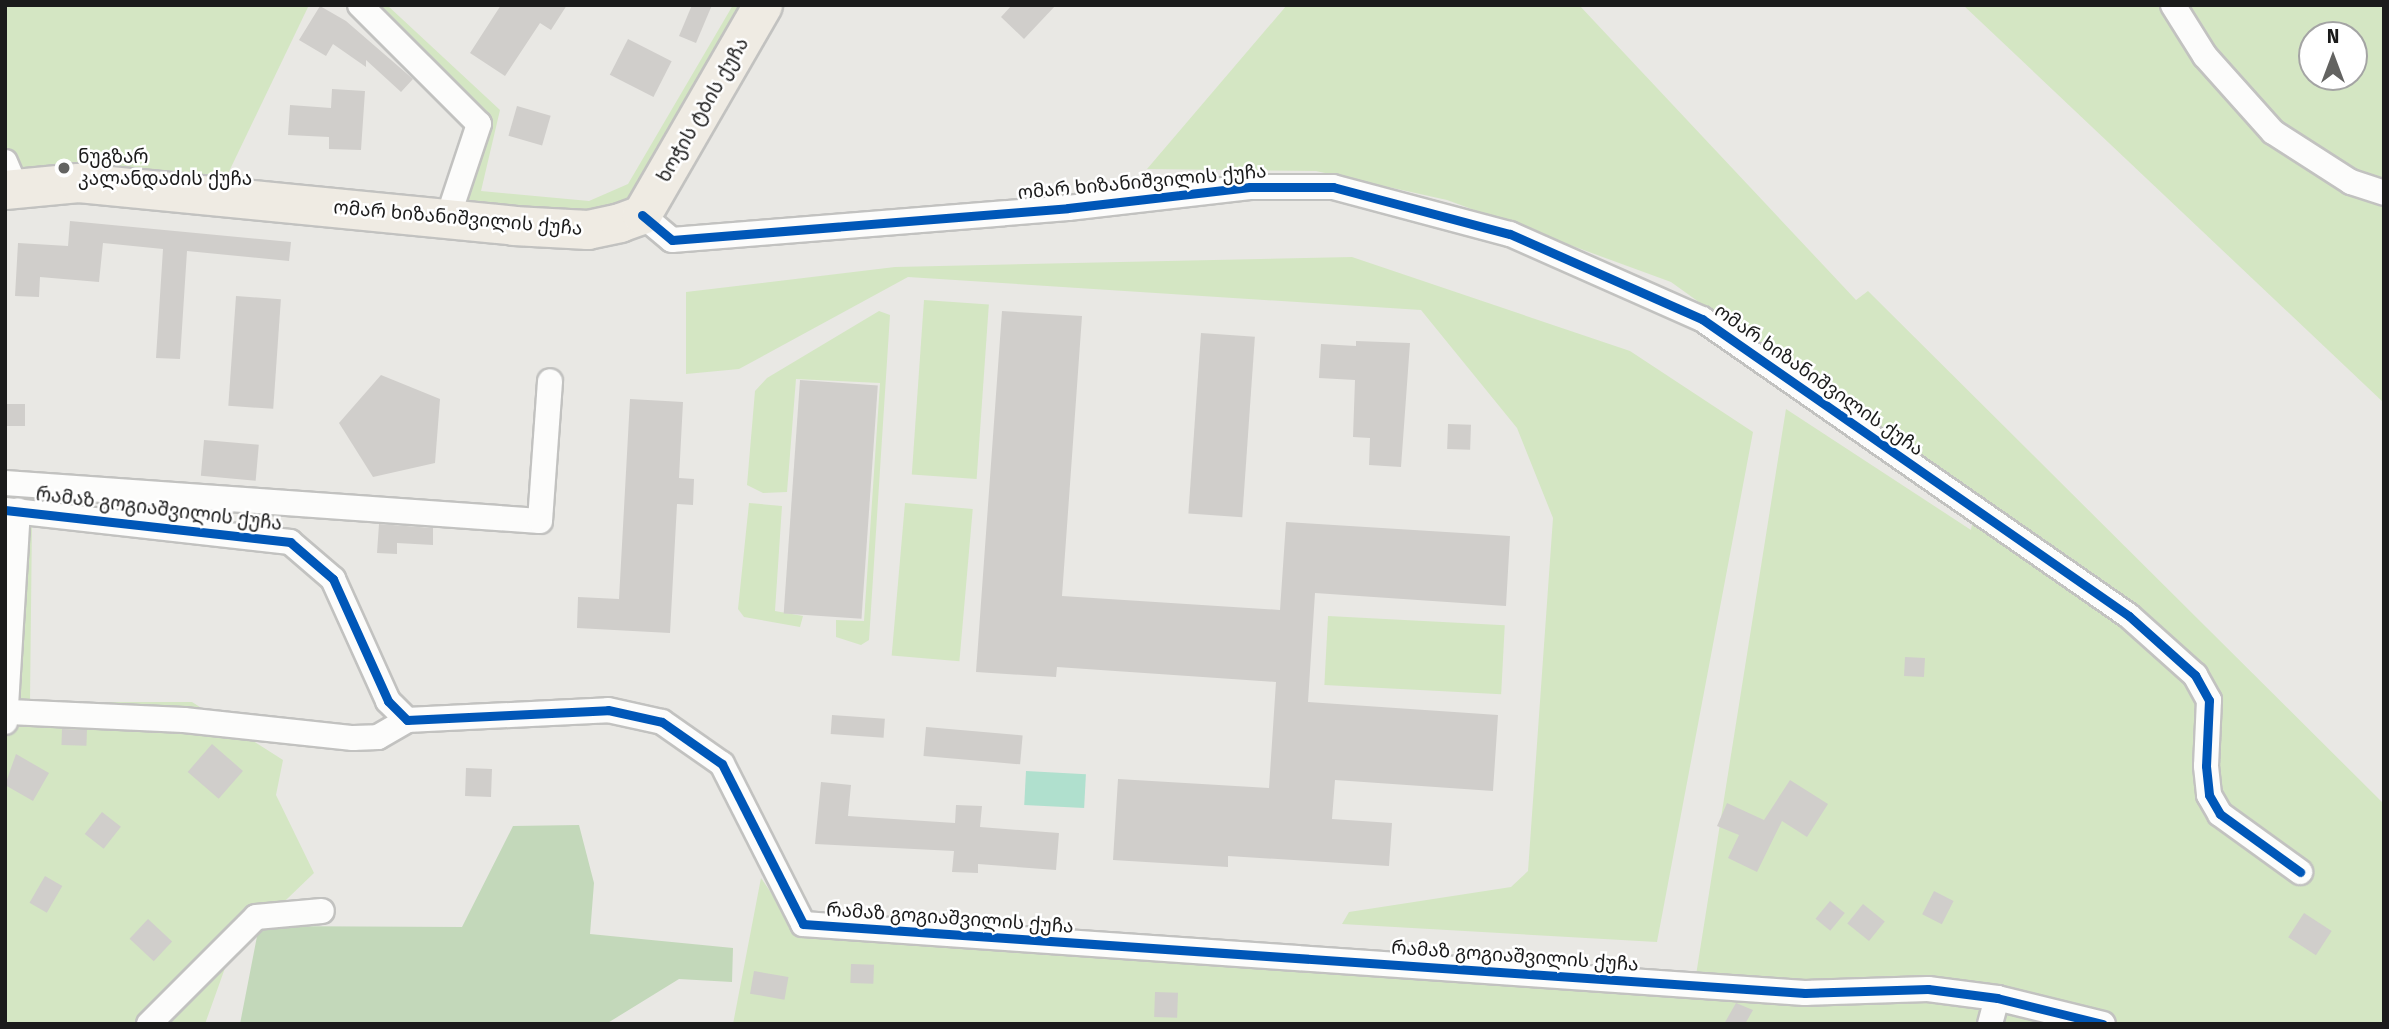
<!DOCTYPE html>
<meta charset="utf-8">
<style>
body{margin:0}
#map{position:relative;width:2389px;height:1029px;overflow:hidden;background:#e9e8e4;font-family:"Fira Sans","Noto Sans Georgian",sans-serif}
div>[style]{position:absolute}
.grass>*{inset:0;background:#d4e6c3;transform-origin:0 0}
.forest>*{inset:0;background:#c3d8ba}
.pitch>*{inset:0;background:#b0e0ce;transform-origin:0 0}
.building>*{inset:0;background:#d0cecb;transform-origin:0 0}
.roads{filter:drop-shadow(2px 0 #c2c2c0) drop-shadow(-2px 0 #c2c2c0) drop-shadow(0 2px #c2c2c0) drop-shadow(0 -2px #c2c2c0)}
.street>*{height:24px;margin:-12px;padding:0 12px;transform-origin:12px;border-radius:12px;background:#fcfcfb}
.primary>*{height:38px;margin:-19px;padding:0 19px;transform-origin:19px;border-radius:19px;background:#efebe3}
.cycleway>*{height:9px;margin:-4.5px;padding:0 4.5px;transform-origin:4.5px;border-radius:4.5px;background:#0057b8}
.dots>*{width:19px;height:19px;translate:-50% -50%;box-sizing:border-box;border:4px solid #fff;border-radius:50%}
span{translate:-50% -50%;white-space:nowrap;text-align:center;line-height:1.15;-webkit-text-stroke:5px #fff;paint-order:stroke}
.street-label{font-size:19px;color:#1b1b1b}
.poi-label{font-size:19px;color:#1b1b1b}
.left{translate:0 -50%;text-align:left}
.frame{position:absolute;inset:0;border:7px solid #1b1b1b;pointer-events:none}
.north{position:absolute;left:2298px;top:21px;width:70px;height:70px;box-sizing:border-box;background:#fff;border:2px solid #a4a4a4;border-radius:50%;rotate:0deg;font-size:19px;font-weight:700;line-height:28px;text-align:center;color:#1b1b1b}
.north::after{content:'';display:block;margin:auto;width:24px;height:32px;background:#636361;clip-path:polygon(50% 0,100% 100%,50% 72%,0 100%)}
</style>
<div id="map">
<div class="grass">
<div style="clip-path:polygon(5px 5px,309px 5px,224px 182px,5px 175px)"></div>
<div style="clip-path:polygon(344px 5px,387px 5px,500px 110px,481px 191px,589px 201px,628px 184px,733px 5px,748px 5px,636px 207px,603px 216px,461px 205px,489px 117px)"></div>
<div style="clip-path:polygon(1287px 5px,1579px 5px,1856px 300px,1868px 291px,2384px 804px,2384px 1024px,733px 1024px,761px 878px,799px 933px,1369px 977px,1693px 994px,1786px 409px,1971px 530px,1976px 501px,1671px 282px,1447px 200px,1316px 171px,1147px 169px)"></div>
<div style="clip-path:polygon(evenodd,1963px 5px,2384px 5px,2384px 403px,1963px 5px,2312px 35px,2354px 35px,2354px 77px,2312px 77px,2312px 35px)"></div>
<div style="clip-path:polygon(1352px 257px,1630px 351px,1753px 432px,1657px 942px,1342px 924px,1349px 912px,1511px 887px,1528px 871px,1553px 518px,1517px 428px,1421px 310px,908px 277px,739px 369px,686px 374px,686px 292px,895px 267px)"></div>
<div style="left:924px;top:300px;width:65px;height:175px;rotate:4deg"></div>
<div style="clip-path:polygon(879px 311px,890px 315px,869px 640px,861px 645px,836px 637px,836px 620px,864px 621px,880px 383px,796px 379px,787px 492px,763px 493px,747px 485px,755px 391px,767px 378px)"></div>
<div style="clip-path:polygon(749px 503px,782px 506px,775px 611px,803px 616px,800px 627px,744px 617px,738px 609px)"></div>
<div style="left:905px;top:503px;width:68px;height:153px;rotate:5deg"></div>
<div style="clip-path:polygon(5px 519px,32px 519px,30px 702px,192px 702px,283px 760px,276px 795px,314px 873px,230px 954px,205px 1024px,5px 1024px)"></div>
<div style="left:1328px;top:616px;width:177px;height:69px;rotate:3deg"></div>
</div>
<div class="forest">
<div style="clip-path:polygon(579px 825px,594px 883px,590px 934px,733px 948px,732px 982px,679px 979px,606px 1024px,240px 1024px,259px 926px,462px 927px,513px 826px)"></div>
</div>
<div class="pitch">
<div style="left:1026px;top:771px;width:60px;height:34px;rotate:3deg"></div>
</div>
<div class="building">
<div style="clip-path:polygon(501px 5px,567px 5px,551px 30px,540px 23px,505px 76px,470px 53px)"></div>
<div style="clip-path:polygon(692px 5px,712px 5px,696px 43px,679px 36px)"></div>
<div style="clip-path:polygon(1012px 5px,1056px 5px,1024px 39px,1001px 17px)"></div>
<div style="clip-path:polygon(320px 6px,346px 21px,413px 79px,401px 92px,366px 60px,366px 67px,333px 44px,326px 56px,299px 40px)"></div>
<div style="left:628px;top:39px;width:49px;height:40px;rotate:27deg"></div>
<div style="clip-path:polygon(332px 89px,365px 91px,361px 150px,329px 149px,329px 137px,288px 135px,290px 105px,331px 108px)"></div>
<div style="left:517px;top:106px;width:35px;height:31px;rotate:16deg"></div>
<div style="clip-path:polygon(70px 221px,291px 242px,289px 261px,187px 251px,180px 359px,156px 358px,163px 249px,103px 243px,99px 282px,40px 277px,39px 297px,15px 296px,18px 243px,68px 246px)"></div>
<div style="left:236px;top:296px;width:45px;height:110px;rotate:4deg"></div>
<div style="clip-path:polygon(1002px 311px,1082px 316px,1062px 596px,1280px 610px,1286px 522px,1510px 536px,1506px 606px,1315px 593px,1308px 702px,1498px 715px,1493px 791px,1335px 780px,1332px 819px,1392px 823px,1389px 866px,1228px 856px,1228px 867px,1113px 860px,1118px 779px,1269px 788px,1276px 682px,1057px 667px,1056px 677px,976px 672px)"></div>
<div style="left:1201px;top:333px;width:54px;height:181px;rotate:4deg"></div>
<div style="clip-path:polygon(1356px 341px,1410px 343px,1401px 467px,1369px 465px,1370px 438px,1353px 437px,1355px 380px,1319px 378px,1321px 344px,1356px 346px)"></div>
<div style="clip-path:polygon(381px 375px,440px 399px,435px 463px,373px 477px,339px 423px)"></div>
<div style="left:800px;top:380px;width:78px;height:234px;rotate:4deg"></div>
<div style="clip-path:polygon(630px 399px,683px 402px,679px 478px,694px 479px,693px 505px,677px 504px,670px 633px,577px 628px,578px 597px,619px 599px)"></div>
<div style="left:5px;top:404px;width:20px;height:22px"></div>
<div style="left:1448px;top:424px;width:23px;height:25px;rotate:2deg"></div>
<div style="left:204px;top:440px;width:55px;height:36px;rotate:5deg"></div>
<div style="clip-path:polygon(379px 524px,433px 528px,433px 545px,397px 543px,397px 554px,377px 553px)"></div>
<div style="left:1905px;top:657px;width:20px;height:19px;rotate:3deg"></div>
<div style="left:832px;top:715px;width:53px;height:19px;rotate:4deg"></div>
<div style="left:926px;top:727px;width:97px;height:29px;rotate:5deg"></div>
<div style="left:62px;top:729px;width:25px;height:16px;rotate:2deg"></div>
<div style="left:212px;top:744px;width:41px;height:37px;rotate:41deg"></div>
<div style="clip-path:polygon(16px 754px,49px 773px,33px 801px,5px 785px)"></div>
<div style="left:466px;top:768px;width:26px;height:28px;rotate:2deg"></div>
<div style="clip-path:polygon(1790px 780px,1828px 804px,1807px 837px,1782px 821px,1757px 872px,1728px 858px,1739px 835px,1717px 826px,1727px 803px,1764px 820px)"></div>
<div style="clip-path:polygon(821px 782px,851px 785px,848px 816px,955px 823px,956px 805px,982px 806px,980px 827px,1059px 833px,1056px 870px,978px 864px,978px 873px,952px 872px,954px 851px,815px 844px)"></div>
<div style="left:102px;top:812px;width:24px;height:28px;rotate:38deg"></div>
<div style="left:45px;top:876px;width:20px;height:31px;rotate:30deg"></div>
<div style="left:1934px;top:891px;width:22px;height:26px;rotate:27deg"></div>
<div style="left:1830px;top:901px;width:19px;height:23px;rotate:39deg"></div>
<div style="left:1863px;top:904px;width:28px;height:25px;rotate:39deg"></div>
<div style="left:2304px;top:913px;width:33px;height:29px;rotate:33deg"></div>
<div style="left:148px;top:919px;width:33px;height:27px;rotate:43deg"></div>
<div style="left:851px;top:964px;width:23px;height:19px;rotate:2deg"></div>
<div style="left:754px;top:971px;width:35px;height:23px;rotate:10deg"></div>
<div style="left:1155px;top:992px;width:23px;height:25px;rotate:2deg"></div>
<div style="clip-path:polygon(1736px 1003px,1753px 1010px,1745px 1024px,1724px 1024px)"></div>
</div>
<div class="roads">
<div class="street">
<div style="left:360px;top:5px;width:168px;rotate:45deg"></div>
<div style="left:479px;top:124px;width:101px;rotate:108.4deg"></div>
<div style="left:2173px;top:5px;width:60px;rotate:57.9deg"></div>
<div style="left:2205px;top:56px;width:102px;rotate:48.2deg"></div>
<div style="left:2273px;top:132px;width:93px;rotate:32.7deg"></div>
<div style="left:2351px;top:182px;width:35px;rotate:18deg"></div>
<div style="left:5px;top:162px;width:26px;rotate:67deg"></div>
<div style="left:642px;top:215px;width:39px;rotate:40deg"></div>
<div style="left:672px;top:240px;width:397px;rotate:-4.6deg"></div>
<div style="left:1068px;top:208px;width:183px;rotate:-6.6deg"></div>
<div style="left:1250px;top:187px;width:83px"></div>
<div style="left:1333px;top:187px;width:183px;rotate:14.9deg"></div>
<div style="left:1510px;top:234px;width:210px;rotate:23.9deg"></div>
<div style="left:1702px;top:319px;width:520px;rotate:34.82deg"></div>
<div style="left:2129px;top:616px;width:89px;rotate:41.8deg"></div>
<div style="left:2195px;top:675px;width:29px;rotate:61deg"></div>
<div style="left:2209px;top:700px;width:66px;rotate:92.6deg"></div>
<div style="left:2206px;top:766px;width:29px;rotate:84deg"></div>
<div style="left:2209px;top:795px;width:22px;rotate:60deg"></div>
<div style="left:2220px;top:814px;width:99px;rotate:35.9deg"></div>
<div style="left:5px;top:483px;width:536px;rotate:4.06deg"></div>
<div style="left:540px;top:521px;width:140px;rotate:-85.9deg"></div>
<div style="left:5px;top:510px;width:287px;rotate:6.4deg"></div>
<div style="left:290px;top:542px;width:57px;rotate:40.7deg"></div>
<div style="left:333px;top:579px;width:134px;rotate:65.7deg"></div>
<div style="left:388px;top:701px;width:27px;rotate:45deg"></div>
<div style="left:407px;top:720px;width:201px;rotate:-2.8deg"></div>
<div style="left:608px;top:710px;width:55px;rotate:12.5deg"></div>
<div style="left:662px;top:722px;width:73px;rotate:35deg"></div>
<div style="left:722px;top:764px;width:179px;rotate:63.1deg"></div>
<div style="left:803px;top:924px;width:1004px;rotate:3.94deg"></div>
<div style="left:1805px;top:993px;width:123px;rotate:-1.9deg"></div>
<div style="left:1928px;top:989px;width:70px;rotate:7.4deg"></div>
<div style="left:1997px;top:998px;width:109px;rotate:13.8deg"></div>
<div style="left:9px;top:712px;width:175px;rotate:2.6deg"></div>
<div style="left:184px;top:720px;width:170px;rotate:6.1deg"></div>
<div style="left:353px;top:738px;width:25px;rotate:-2deg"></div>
<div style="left:378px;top:737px;width:34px;rotate:-30deg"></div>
<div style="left:5px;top:722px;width:212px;rotate:-86.5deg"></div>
<div style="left:149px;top:1024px;width:151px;rotate:-45deg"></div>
<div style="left:256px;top:917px;width:66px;rotate:-5.2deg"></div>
<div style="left:1990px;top:1024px;width:27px;rotate:-75deg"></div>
</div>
<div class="primary">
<div style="left:5px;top:190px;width:74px;rotate:-5.4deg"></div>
<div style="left:79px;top:183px;width:437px;rotate:5.6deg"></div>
<div style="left:514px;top:226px;width:74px;rotate:3.1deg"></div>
<div style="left:588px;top:230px;width:33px;rotate:-12deg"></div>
<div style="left:620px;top:223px;width:23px;rotate:-20deg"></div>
<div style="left:642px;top:215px;width:242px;rotate:-60deg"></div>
</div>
</div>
<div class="cycleway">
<div style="left:642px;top:215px;width:39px;rotate:40deg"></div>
<div style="left:672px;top:240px;width:397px;rotate:-4.6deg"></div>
<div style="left:1068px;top:208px;width:183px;rotate:-6.6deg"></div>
<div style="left:1250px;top:187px;width:83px"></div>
<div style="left:1333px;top:187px;width:183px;rotate:14.9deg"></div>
<div style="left:1510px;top:234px;width:210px;rotate:23.9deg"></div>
<div style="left:1702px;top:319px;width:520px;rotate:34.82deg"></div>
<div style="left:2129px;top:616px;width:89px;rotate:41.8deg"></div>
<div style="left:2195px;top:675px;width:29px;rotate:61deg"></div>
<div style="left:2209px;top:700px;width:66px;rotate:92.6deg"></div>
<div style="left:2206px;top:766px;width:29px;rotate:84deg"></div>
<div style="left:2209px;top:795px;width:22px;rotate:60deg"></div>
<div style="left:2220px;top:814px;width:99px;rotate:35.9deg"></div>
<div style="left:5px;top:510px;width:287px;rotate:6.4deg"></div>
<div style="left:290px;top:542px;width:57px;rotate:40.7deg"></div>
<div style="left:333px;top:579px;width:134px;rotate:65.7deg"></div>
<div style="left:388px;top:701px;width:27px;rotate:45deg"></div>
<div style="left:407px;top:720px;width:201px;rotate:-2.8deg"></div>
<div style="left:608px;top:710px;width:55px;rotate:12.5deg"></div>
<div style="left:662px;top:722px;width:73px;rotate:35deg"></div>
<div style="left:722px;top:764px;width:179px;rotate:63.1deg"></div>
<div style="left:803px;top:924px;width:1004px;rotate:3.94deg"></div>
<div style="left:1805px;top:993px;width:123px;rotate:-1.9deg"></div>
<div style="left:1928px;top:989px;width:70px;rotate:7.4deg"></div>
<div style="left:1997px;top:998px;width:109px;rotate:13.8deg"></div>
</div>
<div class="dots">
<div style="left:64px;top:168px;background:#636361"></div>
</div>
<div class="street-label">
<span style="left:703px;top:110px;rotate:-60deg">ხოჭის ტბის ქუჩა</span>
<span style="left:1142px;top:182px;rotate:-5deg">ომარ ხიზანიშვილის ქუჩა</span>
<span style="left:458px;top:218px;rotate:5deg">ომარ ხიზანიშვილის ქუჩა</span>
<span style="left:1819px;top:380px;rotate:35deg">ომარ ხიზანიშვილის ქუჩა</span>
<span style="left:159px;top:509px;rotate:7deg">რამაზ გოგიაშვილის ქუჩა</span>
<span style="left:950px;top:918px;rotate:4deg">რამაზ გოგიაშვილის ქუჩა</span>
<span style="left:1515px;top:956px;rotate:4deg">რამაზ გოგიაშვილის ქუჩა</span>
</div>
<div class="poi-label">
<span class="left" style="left:78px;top:168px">ნუგზარ<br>კალანდაძის ქუჩა</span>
</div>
<div class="frame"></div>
<div class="north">N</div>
</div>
